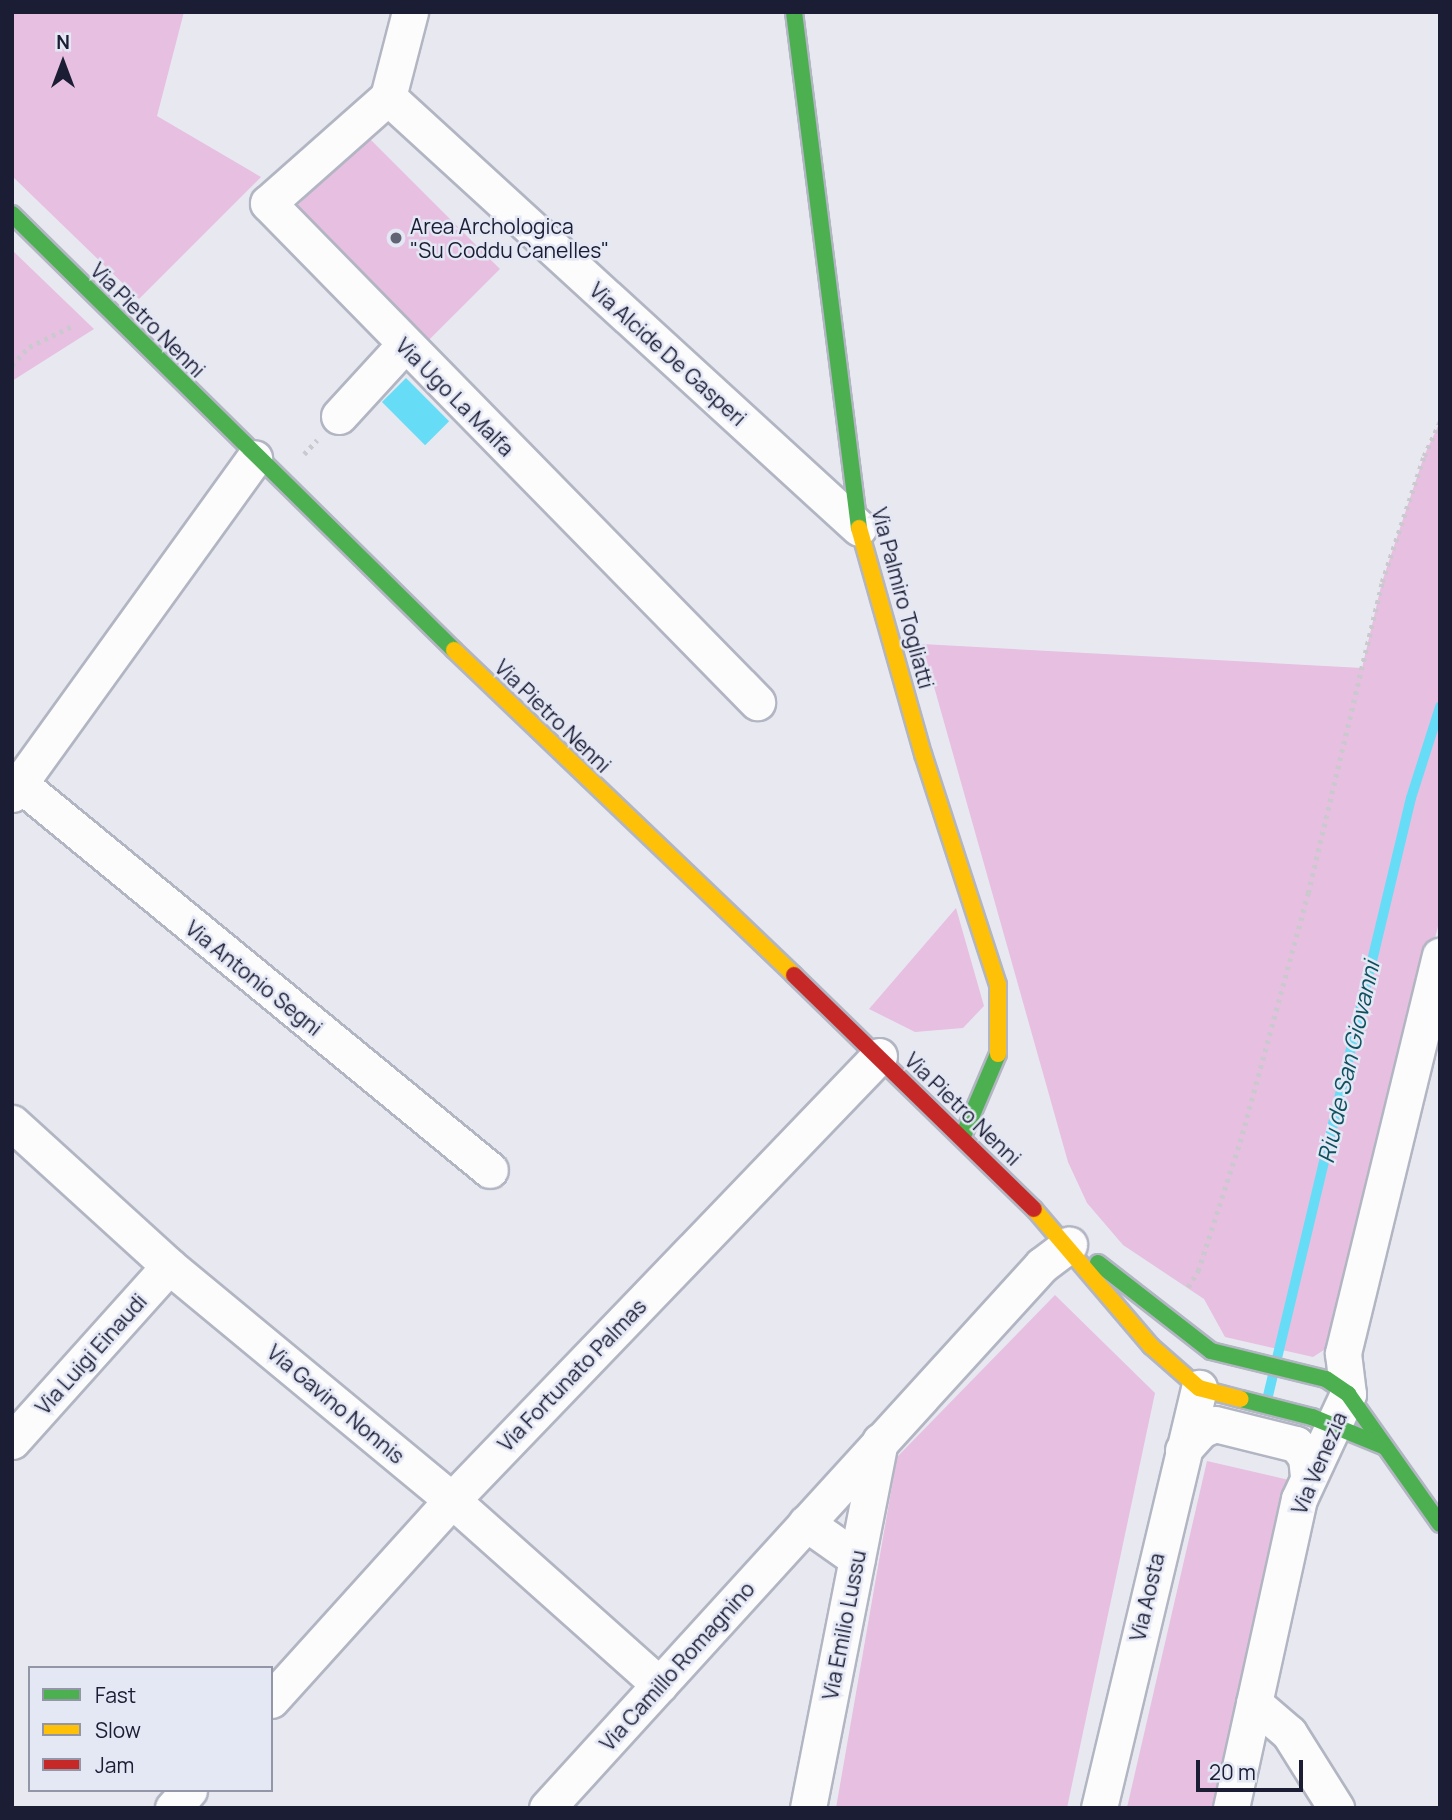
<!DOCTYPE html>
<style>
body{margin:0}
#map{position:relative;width:1452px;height:1820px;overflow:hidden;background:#e8e9f0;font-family:Manrope,sans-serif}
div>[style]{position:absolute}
.green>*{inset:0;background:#e7bfe1;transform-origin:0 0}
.water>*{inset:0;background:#66dcf6;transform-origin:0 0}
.stream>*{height:10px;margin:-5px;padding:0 5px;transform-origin:5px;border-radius:5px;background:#66dcf6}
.path>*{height:4.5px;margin-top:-2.25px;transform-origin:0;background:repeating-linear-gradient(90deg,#c9c9ce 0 3.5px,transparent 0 8.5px)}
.roads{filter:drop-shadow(2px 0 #b2b5c2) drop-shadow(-2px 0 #b2b5c2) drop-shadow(0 2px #b2b5c2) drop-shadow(0 -2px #b2b5c2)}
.street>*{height:35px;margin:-17.5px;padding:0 17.5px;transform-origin:17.5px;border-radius:17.5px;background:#fcfcfd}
.fast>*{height:16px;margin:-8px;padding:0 8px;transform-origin:8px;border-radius:8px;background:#4caf50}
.slow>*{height:16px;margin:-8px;padding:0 8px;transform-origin:8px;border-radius:8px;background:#ffc107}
.jam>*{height:16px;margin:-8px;padding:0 8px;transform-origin:8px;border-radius:8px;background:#c62828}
.dots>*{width:19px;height:19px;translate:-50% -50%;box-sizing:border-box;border:4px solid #e4e7f4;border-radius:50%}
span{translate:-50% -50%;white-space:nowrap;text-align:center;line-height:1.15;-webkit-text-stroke:5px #e4e7f4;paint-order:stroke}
.poi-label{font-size:21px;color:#1a1d34}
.left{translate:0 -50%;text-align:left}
.street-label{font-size:21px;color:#1a1d34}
.water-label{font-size:23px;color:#0d515f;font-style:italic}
.frame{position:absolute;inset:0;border:14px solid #1a1d34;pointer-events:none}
.legend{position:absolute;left:28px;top:1666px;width:245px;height:126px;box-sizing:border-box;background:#e4e7f4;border:2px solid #9396a7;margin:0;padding:9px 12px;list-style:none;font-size:21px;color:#1a1d34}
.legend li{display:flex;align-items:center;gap:14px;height:35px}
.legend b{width:35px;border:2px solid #9396a7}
.north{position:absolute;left:28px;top:28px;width:70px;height:70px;-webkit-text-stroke:5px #e4e7f4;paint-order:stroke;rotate:0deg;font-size:19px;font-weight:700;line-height:28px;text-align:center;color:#1a1d34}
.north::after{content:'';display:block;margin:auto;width:24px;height:32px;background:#1a1d34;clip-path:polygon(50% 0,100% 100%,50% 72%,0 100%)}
.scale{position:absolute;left:1196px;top:1760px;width:107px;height:32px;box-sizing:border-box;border:4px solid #1a1d34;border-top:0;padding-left:9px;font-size:21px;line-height:24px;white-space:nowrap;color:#1a1d34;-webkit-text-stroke:5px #e4e7f4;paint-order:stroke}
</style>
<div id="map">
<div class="green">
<div style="clip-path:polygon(12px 12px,184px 12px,157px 116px,261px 177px,139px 299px,12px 176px)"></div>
<div style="left:367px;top:136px;width:188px;height:104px;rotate:45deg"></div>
<div style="clip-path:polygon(12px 250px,94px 329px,12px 381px)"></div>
<div style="clip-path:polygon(1440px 422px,1440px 919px,1327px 1348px,1313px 1357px,1225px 1337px,1204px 1299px,1123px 1245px,1087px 1203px,1068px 1162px,922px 644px,1362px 668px,1382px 582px,1424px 456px)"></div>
<div style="clip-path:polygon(956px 908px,984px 1006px,963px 1028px,915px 1032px,869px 1009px)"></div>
<div style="clip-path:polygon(1055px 1295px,1155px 1393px,1067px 1808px,836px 1808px,897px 1457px)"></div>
<div style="left:1207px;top:1461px;width:84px;height:357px;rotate:13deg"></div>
</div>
<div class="water">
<div style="left:406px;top:378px;width:61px;height:34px;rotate:45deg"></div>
</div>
<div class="stream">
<div style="left:1267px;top:1400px;width:619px;rotate:-76.55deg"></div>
<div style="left:1411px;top:798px;width:96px;rotate:-72.3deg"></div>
</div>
<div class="path">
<div style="left:12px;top:365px;width:25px;rotate:-47deg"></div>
<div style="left:29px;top:347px;width:48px;rotate:-26deg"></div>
<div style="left:304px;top:454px;width:19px;rotate:-47deg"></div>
<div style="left:1188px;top:1287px;width:19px;rotate:-58deg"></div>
<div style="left:1198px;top:1271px;width:136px;rotate:-72deg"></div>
<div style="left:1240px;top:1142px;width:258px;rotate:-74.7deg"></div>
<div style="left:1308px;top:893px;width:320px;rotate:-76.6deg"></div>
<div style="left:1382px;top:582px;width:133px;rotate:-71.6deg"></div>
<div style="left:1424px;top:456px;width:38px;rotate:-65deg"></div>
</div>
<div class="roads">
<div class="street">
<div style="left:410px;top:12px;width:88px;rotate:104.5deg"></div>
<div style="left:388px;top:97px;width:638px;rotate:42.46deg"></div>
<div style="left:388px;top:97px;width:160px;rotate:138.5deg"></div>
<div style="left:268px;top:203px;width:699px;rotate:45.58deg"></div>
<div style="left:339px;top:416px;width:96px;rotate:-47.5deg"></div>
<div style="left:20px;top:784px;width:608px;rotate:39.4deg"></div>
<div style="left:12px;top:794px;width:414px;rotate:-54.2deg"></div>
<div style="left:12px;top:1123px;width:212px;rotate:42.3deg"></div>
<div style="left:169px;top:1266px;width:367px;rotate:39.6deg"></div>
<div style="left:452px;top:1500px;width:278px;rotate:41.7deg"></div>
<div style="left:12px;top:1441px;width:235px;rotate:-48.1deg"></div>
<div style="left:1183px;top:1450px;width:27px;rotate:-48deg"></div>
<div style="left:1201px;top:1430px;width:15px;rotate:-23deg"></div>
<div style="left:1215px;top:1424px;width:83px;rotate:13.9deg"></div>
<div style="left:1296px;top:1444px;width:16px;rotate:52deg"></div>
<div style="left:1306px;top:1457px;width:20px;rotate:84deg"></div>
<div style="left:806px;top:1523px;width:62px;rotate:35.2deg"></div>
<div style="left:271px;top:1700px;width:270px;rotate:-47.9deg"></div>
<div style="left:452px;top:1500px;width:616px;rotate:-46.12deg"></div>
<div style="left:1254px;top:1703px;width:46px;rotate:40.6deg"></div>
<div style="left:1289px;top:1733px;width:89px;rotate:57.9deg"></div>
<div style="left:173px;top:1808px;width:24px;rotate:-48deg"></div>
<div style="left:547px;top:1808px;width:735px;rotate:-47.65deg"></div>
<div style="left:1042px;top:1265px;width:34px;rotate:-37deg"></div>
<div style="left:808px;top:1808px;width:374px;rotate:-78.9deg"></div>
<div style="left:1099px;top:1808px;width:432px;rotate:-76.6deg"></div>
<div style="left:1231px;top:1808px;width:316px;rotate:-77.6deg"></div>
<div style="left:1299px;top:1499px;width:116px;rotate:-65deg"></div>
<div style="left:1348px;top:1394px;width:41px;rotate:-97deg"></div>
<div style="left:1343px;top:1353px;width:409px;rotate:-76.3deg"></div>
</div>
<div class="fast">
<div style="left:794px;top:12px;width:520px;rotate:82.82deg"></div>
<div style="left:12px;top:214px;width:621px;rotate:44.61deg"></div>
<div style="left:963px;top:1136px;width:89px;rotate:-66.9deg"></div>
<div style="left:1098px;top:1263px;width:143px;rotate:37.9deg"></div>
<div style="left:1211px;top:1351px;width:118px;rotate:13.7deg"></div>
<div style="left:1326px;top:1379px;width:27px;rotate:34deg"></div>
<div style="left:1348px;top:1394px;width:159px;rotate:54.7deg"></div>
<div style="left:1241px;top:1399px;width:73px;rotate:14.2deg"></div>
<div style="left:1312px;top:1417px;width:77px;rotate:22.2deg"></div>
</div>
<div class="slow">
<div style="left:859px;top:528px;width:235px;rotate:74.2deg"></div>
<div style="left:923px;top:754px;width:243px;rotate:72deg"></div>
<div style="left:998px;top:985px;width:69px;rotate:90deg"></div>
<div style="left:454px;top:650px;width:470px;rotate:43.7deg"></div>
<div style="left:1034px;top:1209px;width:180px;rotate:49.5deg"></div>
<div style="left:1151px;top:1346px;width:64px;rotate:41.2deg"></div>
<div style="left:1199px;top:1388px;width:43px;rotate:14.7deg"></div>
</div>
<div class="jam">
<div style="left:794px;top:975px;width:335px;rotate:44.3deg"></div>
</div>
</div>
<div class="dots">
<div style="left:396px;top:238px;background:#626476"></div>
</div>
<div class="poi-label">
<span class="left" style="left:410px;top:238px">Area Archologica<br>"Su Coddu Canelles"</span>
</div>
<div class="street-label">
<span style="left:148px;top:320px;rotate:45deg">Via Pietro Nenni</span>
<span style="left:668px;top:354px;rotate:42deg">Via Alcide De Gasperi</span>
<span style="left:455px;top:397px;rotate:45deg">Via Ugo La Malfa</span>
<span style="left:903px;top:598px;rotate:75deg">Via Palmiro Togliatti</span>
<span style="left:553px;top:716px;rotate:44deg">Via Pietro Nenni</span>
<span style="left:254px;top:978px;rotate:39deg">Via Antonio Segni</span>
<span style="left:963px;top:1109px;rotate:44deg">Via Pietro Nenni</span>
<span style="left:91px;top:1354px;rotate:-48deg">Via Luigi Einaudi</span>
<span style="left:572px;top:1375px;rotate:-46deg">Via Fortunato Palmas</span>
<span style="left:336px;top:1404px;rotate:40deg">Via Gavino Nonnis</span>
<span style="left:1319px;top:1463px;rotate:-67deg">Via Venezia</span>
<span style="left:1147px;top:1597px;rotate:-77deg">Via Aosta</span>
<span style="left:844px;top:1625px;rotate:-79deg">Via Emilio Lussu</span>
<span style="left:677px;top:1666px;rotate:-48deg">Via Camillo Romagnino</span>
</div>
<div class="water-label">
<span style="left:1348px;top:1062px;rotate:-77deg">Riu de San Giovanni</span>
</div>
<div class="frame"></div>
<ul class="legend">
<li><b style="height:9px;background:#4caf50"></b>Fast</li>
<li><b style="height:9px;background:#ffc107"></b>Slow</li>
<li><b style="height:9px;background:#c62828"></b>Jam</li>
</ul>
<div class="north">N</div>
<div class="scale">20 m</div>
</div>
